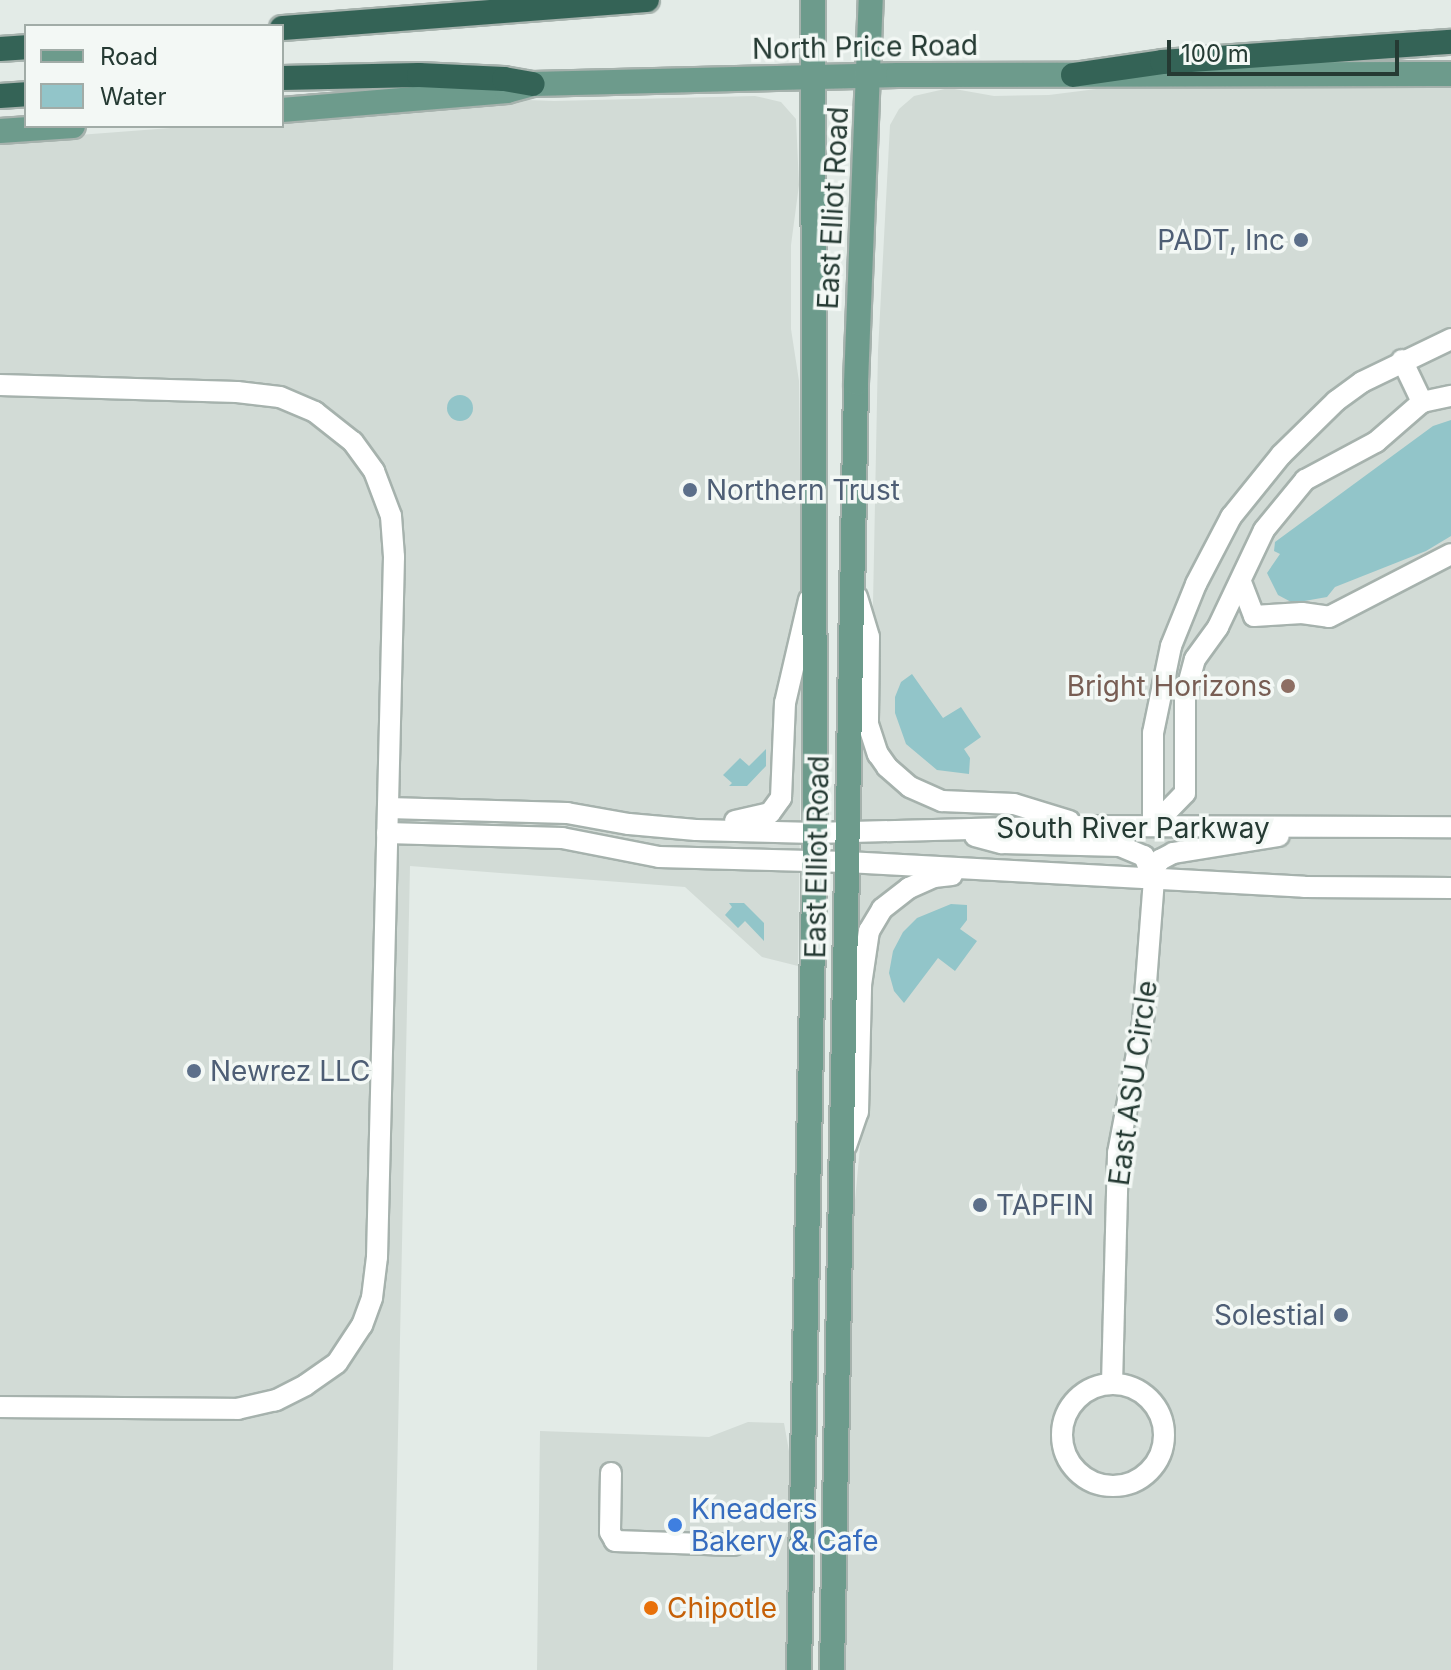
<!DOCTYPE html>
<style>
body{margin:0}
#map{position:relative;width:1451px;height:1670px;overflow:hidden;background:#e3ebe7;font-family:Inter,sans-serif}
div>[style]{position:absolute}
.built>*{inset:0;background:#d2dbd6}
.water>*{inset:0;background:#92c5c9}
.round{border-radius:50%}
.roads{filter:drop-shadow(2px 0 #a6b2ad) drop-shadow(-2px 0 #a6b2ad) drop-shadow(0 2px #a6b2ad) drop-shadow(0 -2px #a6b2ad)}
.minor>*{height:20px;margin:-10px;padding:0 10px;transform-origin:10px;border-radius:10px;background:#fff}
.minor>.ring{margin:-10px;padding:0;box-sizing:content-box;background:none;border:20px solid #fff;border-radius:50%}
.major>*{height:24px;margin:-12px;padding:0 12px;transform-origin:12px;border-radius:12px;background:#6d9b8c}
.highway>*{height:24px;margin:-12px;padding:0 12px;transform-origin:12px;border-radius:12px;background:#346356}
.dots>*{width:22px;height:22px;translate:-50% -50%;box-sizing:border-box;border:4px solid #f3f8f5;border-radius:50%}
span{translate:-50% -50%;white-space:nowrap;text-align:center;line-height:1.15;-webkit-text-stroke:7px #f3f8f5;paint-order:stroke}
.street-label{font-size:28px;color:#253a33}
.service-label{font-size:28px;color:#4e5e75}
.right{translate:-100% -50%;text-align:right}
.left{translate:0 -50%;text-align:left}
.education-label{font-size:28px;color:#785e54}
.shop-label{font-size:28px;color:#366cbe}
.food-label{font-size:28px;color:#c56008}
.legend{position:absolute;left:24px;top:24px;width:260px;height:104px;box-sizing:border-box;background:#f3f8f5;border:2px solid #a1aca7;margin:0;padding:10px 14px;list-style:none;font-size:24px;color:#253a33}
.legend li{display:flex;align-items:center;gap:16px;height:40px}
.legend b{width:40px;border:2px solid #a1aca7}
.scale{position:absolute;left:1167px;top:40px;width:232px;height:36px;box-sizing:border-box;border:4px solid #253a33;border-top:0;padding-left:10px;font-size:24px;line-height:28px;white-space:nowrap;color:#253a33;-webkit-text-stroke:6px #f3f8f5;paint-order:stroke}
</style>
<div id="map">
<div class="built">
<div style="clip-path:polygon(1451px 85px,1451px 1670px,844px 1670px,852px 1233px,863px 1114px,866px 972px,859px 925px,863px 753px,871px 705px,878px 351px,890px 125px,899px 109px,914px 96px,949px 88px,994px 96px,1049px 95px,1112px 87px)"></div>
<div style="clip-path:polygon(755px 96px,781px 102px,796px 119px,799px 185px,791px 245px,791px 329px,799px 381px,802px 674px,798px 966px,762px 957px,685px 887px,410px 866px,393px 1670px,0 1670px,0 141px,197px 126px,282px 126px,282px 119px,480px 98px,554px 101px)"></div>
<div style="clip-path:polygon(748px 1422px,784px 1423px,790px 1457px,786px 1670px,537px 1670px,540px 1431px,709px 1437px)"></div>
</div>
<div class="water">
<div class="round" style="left:447px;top:395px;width:26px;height:26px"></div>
<div style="clip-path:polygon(1451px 420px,1451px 536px,1426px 551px,1335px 587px,1327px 597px,1293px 603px,1278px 595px,1267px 573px,1280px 554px,1274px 551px,1275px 542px,1433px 426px)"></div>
<div style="clip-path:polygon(912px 674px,943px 718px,961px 707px,981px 737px,964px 749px,970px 758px,969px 774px,937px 770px,906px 744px,895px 713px,895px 697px,901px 682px)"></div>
<div style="clip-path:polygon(766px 749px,766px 766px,747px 786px,729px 786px,732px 783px,723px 775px,740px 758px,749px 766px)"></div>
<div style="clip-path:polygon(729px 903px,744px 903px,764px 923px,764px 941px,745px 921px,738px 928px,725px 915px,732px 907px)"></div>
<div style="clip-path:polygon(951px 904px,967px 905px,967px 920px,960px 929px,977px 941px,955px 971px,938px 958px,904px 1003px,894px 991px,889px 973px,893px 951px,903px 932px,917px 918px)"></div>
</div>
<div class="roads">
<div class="minor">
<div style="left:1402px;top:360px;width:47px;rotate:64.5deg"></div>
<div style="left:0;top:385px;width:237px;rotate:1.7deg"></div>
<div style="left:237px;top:392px;width:43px;rotate:6.6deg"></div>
<div style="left:280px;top:397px;width:38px;rotate:23deg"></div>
<div style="left:315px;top:412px;width:48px;rotate:38.3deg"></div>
<div style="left:353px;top:442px;width:36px;rotate:54deg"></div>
<div style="left:374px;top:471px;width:48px;rotate:69.3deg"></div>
<div style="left:391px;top:516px;width:41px;rotate:85.8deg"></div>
<div style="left:394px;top:557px;width:700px;rotate:91.39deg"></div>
<div style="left:377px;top:1257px;width:41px;rotate:97deg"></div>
<div style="left:372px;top:1298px;width:29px;rotate:110deg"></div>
<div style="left:362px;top:1325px;width:45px;rotate:123.3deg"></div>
<div style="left:337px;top:1363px;width:38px;rotate:145deg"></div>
<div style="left:306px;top:1385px;width:34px;rotate:153deg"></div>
<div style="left:276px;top:1400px;width:39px;rotate:167deg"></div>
<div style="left:238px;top:1409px;width:238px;rotate:-179.5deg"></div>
<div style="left:1241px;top:582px;width:36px;rotate:69deg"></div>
<div style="left:1254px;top:616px;width:48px;rotate:-3.6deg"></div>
<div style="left:1302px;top:613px;width:27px;rotate:8deg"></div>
<div style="left:1329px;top:617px;width:137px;rotate:-27.3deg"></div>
<div style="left:857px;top:597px;width:42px;rotate:73.3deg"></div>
<div style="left:869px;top:637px;width:87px;rotate:90.7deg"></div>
<div style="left:868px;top:724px;width:32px;rotate:72deg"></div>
<div style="left:878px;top:754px;width:16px;rotate:55deg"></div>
<div style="left:887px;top:767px;width:30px;rotate:41deg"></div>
<div style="left:910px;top:787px;width:35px;rotate:24deg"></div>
<div style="left:942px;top:801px;width:72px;rotate:2.4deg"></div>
<div style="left:1014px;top:804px;width:58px;rotate:17.2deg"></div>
<div style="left:388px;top:808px;width:179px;rotate:1.6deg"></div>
<div style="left:567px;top:813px;width:63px;rotate:10.1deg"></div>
<div style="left:629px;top:824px;width:67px;rotate:5.1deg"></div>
<div style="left:696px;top:830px;width:119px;rotate:1.4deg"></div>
<div style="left:815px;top:833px;width:269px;rotate:-1.5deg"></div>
<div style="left:1084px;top:826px;width:367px;rotate:0.2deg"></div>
<div style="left:735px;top:821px;width:36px;rotate:-13deg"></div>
<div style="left:770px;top:813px;width:19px;rotate:-54deg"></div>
<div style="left:781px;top:798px;width:95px;rotate:-87.6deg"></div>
<div style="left:785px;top:703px;width:106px;rotate:-76.9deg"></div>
<div style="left:1153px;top:826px;width:93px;rotate:-90deg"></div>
<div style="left:1153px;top:733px;width:89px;rotate:-78.3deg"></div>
<div style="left:1171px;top:646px;width:67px;rotate:-68deg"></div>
<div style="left:1196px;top:584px;width:76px;rotate:-62.4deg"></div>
<div style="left:1231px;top:517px;width:80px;rotate:-51.1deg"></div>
<div style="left:1281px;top:455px;width:77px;rotate:-44.5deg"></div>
<div style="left:1336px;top:401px;width:32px;rotate:-36deg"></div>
<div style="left:1362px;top:382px;width:99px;rotate:-25.8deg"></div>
<div style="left:1153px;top:826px;width:46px;rotate:-45.9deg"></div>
<div style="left:1185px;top:793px;width:97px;rotate:-90deg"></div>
<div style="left:1185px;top:696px;width:38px;rotate:-75deg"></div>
<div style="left:1195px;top:659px;width:39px;rotate:-54deg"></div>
<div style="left:1218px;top:627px;width:107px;rotate:-64.6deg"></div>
<div style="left:1264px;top:530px;width:65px;rotate:-50.6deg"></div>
<div style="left:1305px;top:480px;width:81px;rotate:-28.2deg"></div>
<div style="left:1376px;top:442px;width:61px;rotate:-41deg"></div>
<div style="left:1422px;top:402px;width:30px;rotate:-12deg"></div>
<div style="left:387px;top:833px;width:175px;rotate:1.6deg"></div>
<div style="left:562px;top:838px;width:99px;rotate:11.1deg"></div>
<div style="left:659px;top:857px;width:188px;rotate:1.5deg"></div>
<div style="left:847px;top:862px;width:458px;rotate:3.1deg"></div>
<div style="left:1304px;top:887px;width:147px;rotate:0.4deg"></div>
<div style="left:975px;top:836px;width:28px;rotate:15deg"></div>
<div style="left:1002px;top:843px;width:118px;rotate:1.5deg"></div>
<div style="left:1120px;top:846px;width:26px;rotate:23deg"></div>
<div style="left:1144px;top:856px;width:24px;rotate:68deg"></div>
<div style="left:846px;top:1146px;width:36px;rotate:-71deg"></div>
<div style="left:858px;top:1112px;width:127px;rotate:-88.6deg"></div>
<div style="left:861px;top:985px;width:55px;rotate:-81.6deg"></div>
<div style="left:869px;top:931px;width:26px;rotate:-59deg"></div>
<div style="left:882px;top:909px;width:34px;rotate:-38deg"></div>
<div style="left:909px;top:888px;width:27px;rotate:-24deg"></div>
<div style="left:934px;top:877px;width:18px;rotate:-6deg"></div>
<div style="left:1112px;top:1384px;width:231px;rotate:-88.5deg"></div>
<div style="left:1118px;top:1153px;width:133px;rotate:-79.2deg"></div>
<div style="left:1143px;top:1022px;width:155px;rotate:-85.6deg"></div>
<div style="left:1155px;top:867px;width:9px;rotate:-54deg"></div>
<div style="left:1160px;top:860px;width:15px;rotate:-28deg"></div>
<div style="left:1173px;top:853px;width:107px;rotate:-9.1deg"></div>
<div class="ring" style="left:1062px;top:1384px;width:82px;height:82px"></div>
<div style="left:611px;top:1473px;width:59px;rotate:91deg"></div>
<div style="left:610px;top:1532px;width:10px;rotate:61deg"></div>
<div style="left:615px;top:1541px;width:119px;rotate:1.9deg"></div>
</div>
<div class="major">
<div style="left:282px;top:110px;width:226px;rotate:-4.8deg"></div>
<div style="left:507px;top:91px;width:27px;rotate:-15deg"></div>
<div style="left:533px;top:84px;width:365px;rotate:-1.4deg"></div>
<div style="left:898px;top:75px;width:553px;rotate:-0.1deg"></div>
<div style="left:0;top:131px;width:73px;rotate:-3.9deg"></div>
<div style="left:799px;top:1670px;width:837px;rotate:-88.9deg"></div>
<div style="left:815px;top:833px;width:833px;rotate:-90.14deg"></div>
<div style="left:832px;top:1670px;width:1287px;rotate:-88.93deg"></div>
<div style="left:856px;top:383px;width:383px;rotate:-87.8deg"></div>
</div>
<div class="highway">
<div style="left:282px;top:28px;width:366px;rotate:-4.4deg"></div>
<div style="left:0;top:49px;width:26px;rotate:-4deg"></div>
<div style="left:1073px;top:75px;width:90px;rotate:-8.3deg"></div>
<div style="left:1162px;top:62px;width:290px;rotate:-4deg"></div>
<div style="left:282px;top:78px;width:137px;rotate:-1.3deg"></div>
<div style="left:419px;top:75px;width:85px;rotate:2.7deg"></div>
<div style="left:504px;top:79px;width:29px;rotate:10deg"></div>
<div style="left:0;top:96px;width:26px;rotate:-4deg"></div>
</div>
</div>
<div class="dots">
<div style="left:1301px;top:240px;background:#5c6f8a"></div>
<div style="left:690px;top:490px;background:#5c6f8a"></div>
<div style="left:1288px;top:686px;background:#8d6e63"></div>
<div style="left:194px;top:1071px;background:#5c6f8a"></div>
<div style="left:980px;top:1205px;background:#5c6f8a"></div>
<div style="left:1341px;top:1315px;background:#5c6f8a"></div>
<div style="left:675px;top:1525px;background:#3f7fe0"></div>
<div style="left:651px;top:1608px;background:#e8710a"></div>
</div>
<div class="street-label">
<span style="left:865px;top:47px;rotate:-1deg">North Price Road</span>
<span style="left:833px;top:208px;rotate:-87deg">East Elliot Road</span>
<span style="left:1133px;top:828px">South River Parkway</span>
<span style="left:817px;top:857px;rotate:-89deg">East Elliot Road</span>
<span style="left:1133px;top:1083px;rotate:-82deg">East ASU Circle</span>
</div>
<div class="service-label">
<span class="right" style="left:1285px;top:240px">PADT, Inc</span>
<span class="left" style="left:706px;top:490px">Northern Trust</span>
<span class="left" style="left:210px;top:1071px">Newrez LLC</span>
<span class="left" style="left:996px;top:1205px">TAPFIN</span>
<span class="right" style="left:1325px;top:1315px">Solestial</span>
</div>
<div class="education-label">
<span class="right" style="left:1272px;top:686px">Bright Horizons</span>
</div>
<div class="shop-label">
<span class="left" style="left:691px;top:1525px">Kneaders<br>Bakery &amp; Cafe</span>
</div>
<div class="food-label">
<span class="left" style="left:667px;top:1608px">Chipotle</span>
</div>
<ul class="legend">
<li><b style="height:10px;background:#6d9b8c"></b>Road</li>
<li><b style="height:22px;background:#92c5c9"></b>Water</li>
</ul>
<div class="scale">100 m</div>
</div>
